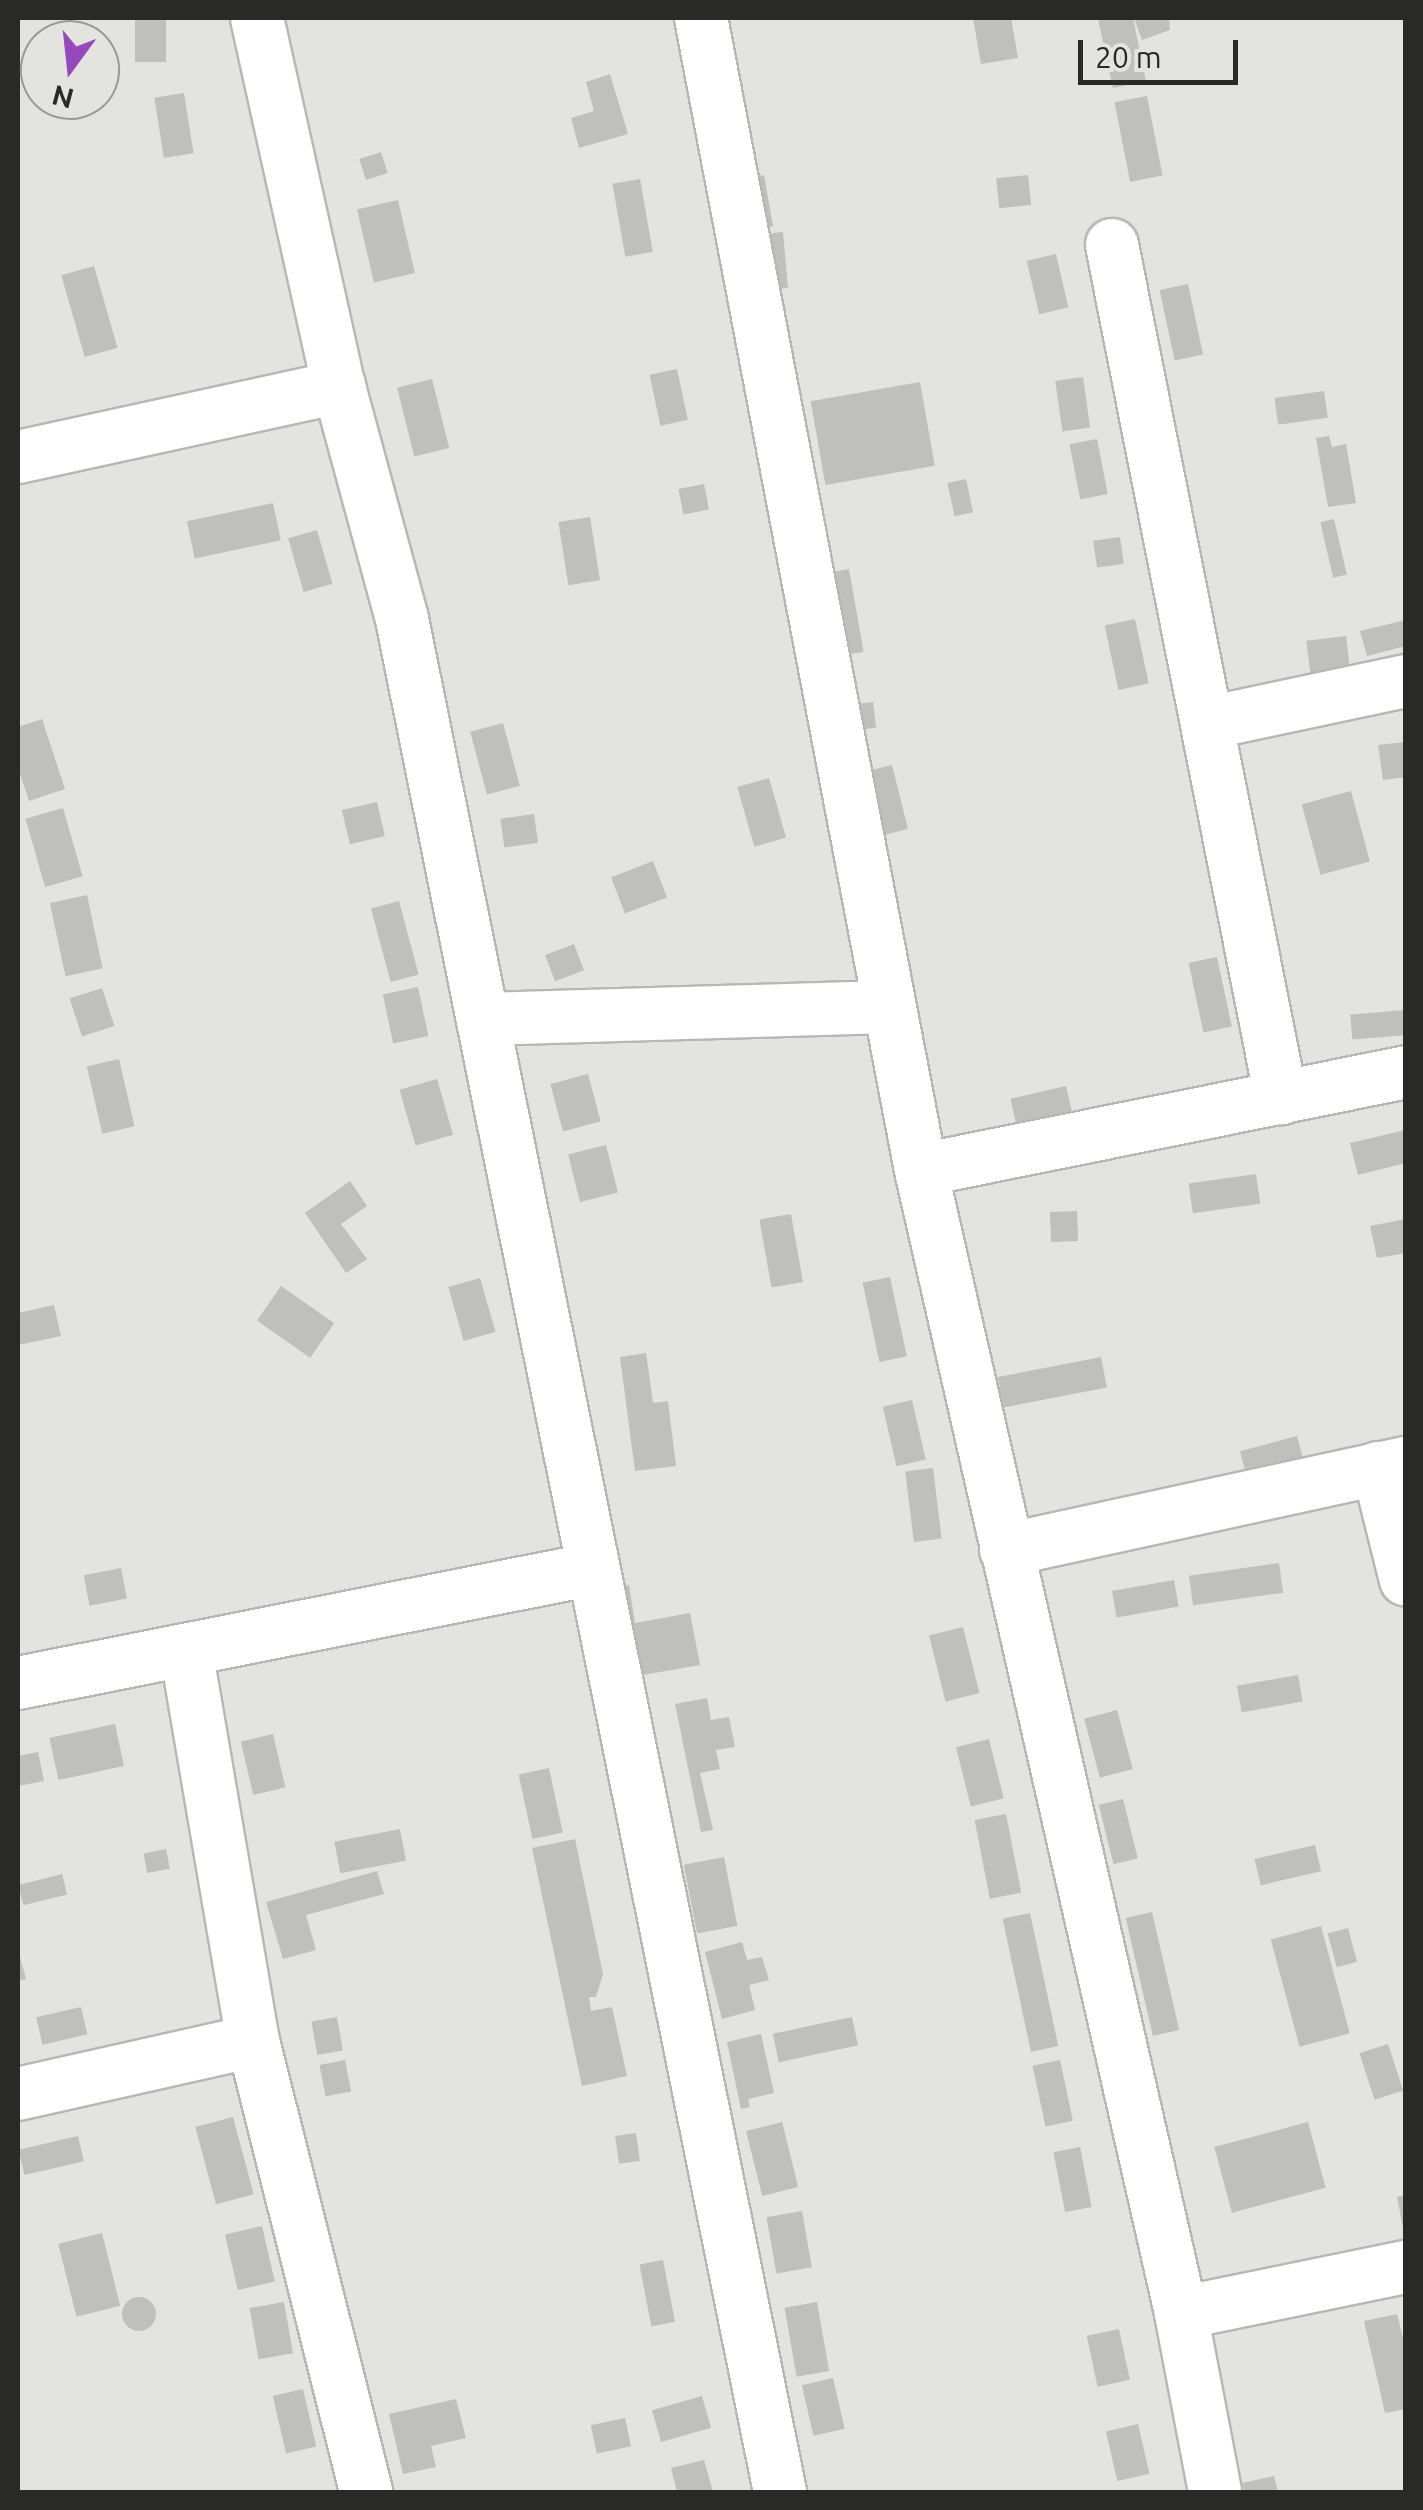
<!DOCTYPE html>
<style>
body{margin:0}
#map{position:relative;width:1423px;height:2510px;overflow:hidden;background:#e3e3df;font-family:Ubuntu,sans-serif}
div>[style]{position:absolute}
.building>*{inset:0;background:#bfbfbb;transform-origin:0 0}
.round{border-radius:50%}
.roads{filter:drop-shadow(2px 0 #b7b7b3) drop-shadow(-2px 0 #b7b7b3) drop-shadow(0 2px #b7b7b3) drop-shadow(0 -2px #b7b7b3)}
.street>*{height:52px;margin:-26px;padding:0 26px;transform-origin:26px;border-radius:26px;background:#fff}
span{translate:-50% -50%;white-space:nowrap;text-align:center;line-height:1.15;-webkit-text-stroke:8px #e3e3df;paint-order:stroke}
.frame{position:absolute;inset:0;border:20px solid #292927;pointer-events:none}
.north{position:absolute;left:20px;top:20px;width:100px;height:100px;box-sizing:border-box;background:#e3e3df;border:2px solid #999995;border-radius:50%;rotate:195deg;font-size:28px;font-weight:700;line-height:40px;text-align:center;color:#292927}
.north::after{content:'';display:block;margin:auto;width:35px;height:45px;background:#9549ba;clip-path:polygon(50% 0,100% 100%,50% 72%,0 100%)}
.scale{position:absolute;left:1078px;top:40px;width:160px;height:45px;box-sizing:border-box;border:5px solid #292927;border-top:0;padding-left:12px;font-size:30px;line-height:35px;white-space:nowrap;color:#292927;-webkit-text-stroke:8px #e3e3df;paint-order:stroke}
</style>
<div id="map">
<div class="building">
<div style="left:135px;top:18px;width:31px;height:44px"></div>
<div style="clip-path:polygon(973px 18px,1011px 18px,1018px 58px,981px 64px)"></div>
<div style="clip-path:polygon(1106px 18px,1133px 18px,1146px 81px,1113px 88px,1098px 19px)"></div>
<div style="clip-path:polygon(1134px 18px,1169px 18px,1170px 30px,1142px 40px)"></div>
<div style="clip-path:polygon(610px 74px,628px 134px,579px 148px,571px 118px,594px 111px,586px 82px)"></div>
<div style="left:184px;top:93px;width:61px;height:30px;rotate:81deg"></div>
<div style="left:1147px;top:96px;width:81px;height:33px;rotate:79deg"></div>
<div style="left:381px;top:152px;width:22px;height:23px;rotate:72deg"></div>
<div style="clip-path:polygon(764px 175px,773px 226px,746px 236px,783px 232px,788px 288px,752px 291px,733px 181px)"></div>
<div style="left:1028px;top:175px;width:30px;height:32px;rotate:84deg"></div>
<div style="left:640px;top:179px;width:74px;height:28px;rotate:80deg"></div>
<div style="left:398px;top:200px;width:75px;height:42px;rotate:77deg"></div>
<div style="left:1056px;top:254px;width:55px;height:30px;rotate:77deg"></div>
<div style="left:94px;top:266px;width:85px;height:34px;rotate:74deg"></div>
<div style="left:1188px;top:284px;width:72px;height:29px;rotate:78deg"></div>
<div style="left:677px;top:369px;width:52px;height:28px;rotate:78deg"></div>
<div style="left:1083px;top:377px;width:51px;height:28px;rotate:82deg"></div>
<div style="left:432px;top:379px;width:71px;height:36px;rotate:76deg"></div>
<div style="left:920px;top:382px;width:85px;height:111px;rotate:80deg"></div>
<div style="left:1324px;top:391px;width:27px;height:50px;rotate:82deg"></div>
<div style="clip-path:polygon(1329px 436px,1332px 447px,1346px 444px,1356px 503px,1328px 507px,1316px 438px)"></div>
<div style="left:1097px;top:439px;width:56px;height:28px;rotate:79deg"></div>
<div style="left:966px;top:479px;width:34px;height:19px;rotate:78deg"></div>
<div style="left:704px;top:484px;width:26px;height:26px;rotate:79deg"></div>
<div style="left:273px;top:503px;width:38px;height:88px;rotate:78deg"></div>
<div style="left:590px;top:517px;width:64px;height:32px;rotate:81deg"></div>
<div style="left:1334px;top:519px;width:57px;height:14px;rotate:77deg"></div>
<div style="left:317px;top:530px;width:56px;height:30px;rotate:74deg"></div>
<div style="left:1120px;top:537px;width:27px;height:27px;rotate:82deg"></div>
<div style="left:849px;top:569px;width:84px;height:34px;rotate:80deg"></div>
<div style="left:1135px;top:619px;width:66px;height:31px;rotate:78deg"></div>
<div style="clip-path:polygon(1406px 620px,1406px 646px,1367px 656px,1360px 631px)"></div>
<div style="left:1346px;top:636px;width:39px;height:40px;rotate:83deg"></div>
<div style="left:873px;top:702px;width:26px;height:27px;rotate:83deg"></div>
<div style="clip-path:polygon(42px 719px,65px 789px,29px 801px,18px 768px,18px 727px)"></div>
<div style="left:503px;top:723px;width:65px;height:34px;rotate:75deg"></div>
<div style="clip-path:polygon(1406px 742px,1406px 777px,1383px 780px,1378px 745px)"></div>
<div style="left:892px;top:765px;width:66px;height:26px;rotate:76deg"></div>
<div style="left:769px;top:778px;width:62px;height:33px;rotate:74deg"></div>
<div style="left:1351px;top:791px;width:73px;height:51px;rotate:75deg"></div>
<div style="left:377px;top:802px;width:35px;height:36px;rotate:77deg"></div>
<div style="left:63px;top:808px;width:71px;height:39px;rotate:74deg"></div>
<div style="left:534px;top:814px;width:29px;height:34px;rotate:82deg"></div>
<div style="left:653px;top:861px;width:39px;height:45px;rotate:69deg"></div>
<div style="left:87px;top:895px;width:75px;height:38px;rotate:78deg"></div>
<div style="left:399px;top:901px;width:76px;height:29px;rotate:75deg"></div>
<div style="left:574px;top:944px;width:28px;height:31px;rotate:69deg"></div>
<div style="left:1217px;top:957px;width:71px;height:29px;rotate:78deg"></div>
<div style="left:418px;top:987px;width:50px;height:36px;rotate:78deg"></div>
<div style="left:102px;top:988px;width:40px;height:34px;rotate:72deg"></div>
<div style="left:1404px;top:1010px;width:25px;height:54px;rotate:85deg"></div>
<div style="left:119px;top:1059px;width:69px;height:33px;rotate:77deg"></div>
<div style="left:588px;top:1074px;width:49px;height:39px;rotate:75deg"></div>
<div style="left:437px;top:1079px;width:58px;height:39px;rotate:74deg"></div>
<div style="left:1066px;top:1086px;width:27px;height:57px;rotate:77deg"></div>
<div style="clip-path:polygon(1406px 1130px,1406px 1163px,1358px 1175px,1350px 1143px)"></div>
<div style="left:606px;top:1145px;width:49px;height:39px;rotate:76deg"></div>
<div style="left:1256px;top:1174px;width:30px;height:68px;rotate:82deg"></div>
<div style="clip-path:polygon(350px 1181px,367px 1206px,341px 1224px,367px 1259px,346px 1273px,305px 1213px)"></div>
<div style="left:1077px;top:1211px;width:30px;height:27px;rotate:88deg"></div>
<div style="left:791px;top:1214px;width:69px;height:32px;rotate:80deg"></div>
<div style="clip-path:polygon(1406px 1219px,1406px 1253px,1377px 1258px,1370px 1226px)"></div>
<div style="left:890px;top:1277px;width:81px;height:28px;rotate:78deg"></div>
<div style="left:480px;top:1278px;width:56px;height:33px;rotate:74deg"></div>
<div style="left:281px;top:1286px;width:65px;height:42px;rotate:35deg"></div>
<div style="clip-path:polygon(54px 1305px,61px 1336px,18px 1345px,18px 1313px)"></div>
<div style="clip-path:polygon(646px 1353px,653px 1403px,668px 1401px,676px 1466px,635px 1471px,620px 1357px)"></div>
<div style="left:1101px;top:1357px;width:31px;height:105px;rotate:79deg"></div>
<div style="left:912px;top:1400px;width:61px;height:30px;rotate:77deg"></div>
<div style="left:1297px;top:1436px;width:24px;height:59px;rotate:75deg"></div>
<div style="left:933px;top:1468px;width:71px;height:28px;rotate:83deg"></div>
<div style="left:1279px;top:1563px;width:30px;height:91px;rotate:82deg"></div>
<div style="left:121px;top:1568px;width:31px;height:38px;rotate:79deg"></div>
<div style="left:1174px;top:1580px;width:27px;height:63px;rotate:80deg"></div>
<div style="clip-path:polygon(629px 1585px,635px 1623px,690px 1613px,700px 1665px,637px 1676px,621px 1587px)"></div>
<div style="left:963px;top:1627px;width:68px;height:35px;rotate:76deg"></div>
<div style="left:1298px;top:1675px;width:27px;height:62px;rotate:80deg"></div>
<div style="clip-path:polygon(707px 1698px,711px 1720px,729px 1717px,735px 1747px,716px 1750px,720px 1769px,700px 1773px,713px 1830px,701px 1832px,675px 1704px)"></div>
<div style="left:1117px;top:1710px;width:61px;height:34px;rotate:75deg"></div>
<div style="left:115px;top:1724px;width:43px;height:67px;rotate:78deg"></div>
<div style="left:273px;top:1734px;width:55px;height:33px;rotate:77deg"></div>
<div style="left:989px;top:1739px;width:61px;height:34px;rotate:76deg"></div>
<div style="clip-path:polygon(38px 1752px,44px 1781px,18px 1786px,18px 1756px)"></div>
<div style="left:549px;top:1768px;width:66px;height:31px;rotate:78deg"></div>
<div style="left:1123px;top:1799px;width:61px;height:25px;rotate:76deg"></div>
<div style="left:1006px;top:1814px;width:80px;height:32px;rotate:79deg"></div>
<div style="left:400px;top:1829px;width:32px;height:67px;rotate:79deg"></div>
<div style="clip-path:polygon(575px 1839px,603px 1974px,596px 1997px,589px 1997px,591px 2011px,612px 2007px,627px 2076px,582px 2086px,532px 1848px)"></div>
<div style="left:1315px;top:1845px;width:27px;height:62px;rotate:77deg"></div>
<div style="left:166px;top:1849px;width:20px;height:23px;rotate:79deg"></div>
<div style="left:724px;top:1857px;width:70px;height:41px;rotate:79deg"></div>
<div style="clip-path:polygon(377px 1871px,384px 1894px,306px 1915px,316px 1950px,283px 1959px,266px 1902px)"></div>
<div style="left:62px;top:1874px;width:21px;height:45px;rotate:76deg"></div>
<div style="left:1152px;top:1912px;width:121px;height:27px;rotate:77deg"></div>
<div style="left:1030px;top:1913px;width:136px;height:28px;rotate:78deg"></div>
<div style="left:1321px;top:1926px;width:111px;height:52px;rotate:75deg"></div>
<div style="left:1348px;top:1928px;width:35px;height:21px;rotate:75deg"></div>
<div style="clip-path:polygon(742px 1942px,747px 1960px,762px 1957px,769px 1980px,749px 1985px,755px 2010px,722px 2019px,705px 1952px)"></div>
<div style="clip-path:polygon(18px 1950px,26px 1979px,18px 1981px)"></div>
<div style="left:81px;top:2007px;width:28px;height:46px;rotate:77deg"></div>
<div style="left:337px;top:2017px;width:34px;height:26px;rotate:80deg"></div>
<div style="left:852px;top:2017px;width:29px;height:81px;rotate:78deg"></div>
<div style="clip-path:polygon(761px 2034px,774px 2093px,748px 2099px,750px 2107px,741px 2109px,727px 2042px)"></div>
<div style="left:1388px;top:2044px;width:49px;height:30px;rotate:72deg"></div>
<div style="left:345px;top:2060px;width:32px;height:26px;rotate:79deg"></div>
<div style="left:1060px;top:2060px;width:62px;height:28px;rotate:78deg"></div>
<div style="left:233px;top:2117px;width:80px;height:39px;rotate:75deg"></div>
<div style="left:782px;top:2122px;width:67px;height:37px;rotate:76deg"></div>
<div style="left:1308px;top:2122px;width:68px;height:97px;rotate:75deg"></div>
<div style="left:636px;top:2133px;width:28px;height:21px;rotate:82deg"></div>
<div style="left:78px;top:2136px;width:26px;height:61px;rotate:77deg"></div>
<div style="left:1080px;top:2147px;width:61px;height:27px;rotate:79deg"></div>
<div style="clip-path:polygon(1406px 2195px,1406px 2232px,1404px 2233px,1397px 2197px)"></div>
<div style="left:802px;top:2211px;width:57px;height:36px;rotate:80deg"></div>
<div style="left:262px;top:2226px;width:57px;height:38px;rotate:77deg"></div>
<div style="left:102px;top:2233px;width:75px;height:45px;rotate:76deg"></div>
<div style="left:663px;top:2260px;width:63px;height:24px;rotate:79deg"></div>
<div class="round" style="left:122px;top:2297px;width:34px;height:34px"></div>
<div style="left:284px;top:2302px;width:52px;height:35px;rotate:80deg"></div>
<div style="left:817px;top:2302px;width:70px;height:33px;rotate:80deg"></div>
<div style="clip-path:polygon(1397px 2314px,1406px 2350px,1406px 2409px,1385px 2413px,1364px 2321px)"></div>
<div style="left:1119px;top:2329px;width:52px;height:33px;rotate:78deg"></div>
<div style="left:833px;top:2378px;width:52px;height:32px;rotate:77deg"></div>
<div style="left:303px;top:2389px;width:59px;height:31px;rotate:77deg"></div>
<div style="left:702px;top:2396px;width:33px;height:52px;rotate:74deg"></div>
<div style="clip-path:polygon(456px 2399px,466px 2438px,431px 2446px,436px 2467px,403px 2474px,389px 2414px)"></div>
<div style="left:625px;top:2418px;width:29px;height:35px;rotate:78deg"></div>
<div style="left:1138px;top:2424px;width:51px;height:33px;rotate:77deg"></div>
<div style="clip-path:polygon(704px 2460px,713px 2492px,677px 2492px,671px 2468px)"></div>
<div style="clip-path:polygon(1274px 2476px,1278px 2492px,1245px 2492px,1242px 2483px)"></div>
</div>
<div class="roads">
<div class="street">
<div style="left:257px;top:18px;width:378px;rotate:77.5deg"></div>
<div style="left:339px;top:387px;width:240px;rotate:74.8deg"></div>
<div style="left:402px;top:619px;width:1911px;rotate:78.59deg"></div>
<div style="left:701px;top:18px;width:1173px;rotate:79.19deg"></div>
<div style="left:921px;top:1170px;width:1172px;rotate:77.18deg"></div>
<div style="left:1181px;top:2313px;width:182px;rotate:79.2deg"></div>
<div style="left:1112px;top:245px;width:870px;rotate:78.79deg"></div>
<div style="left:18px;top:457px;width:329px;rotate:-12.3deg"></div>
<div style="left:1208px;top:723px;width:202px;rotate:-12deg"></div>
<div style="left:485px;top:1019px;width:402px;rotate:-1.7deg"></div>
<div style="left:921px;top:1170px;width:495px;rotate:-11.4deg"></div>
<div style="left:1378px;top:1468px;width:115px;rotate:76deg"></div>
<div style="left:1006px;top:1550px;width:409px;rotate:-12.3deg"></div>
<div style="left:186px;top:1650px;width:397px;rotate:80.3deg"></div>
<div style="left:253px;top:2041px;width:465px;rotate:75.9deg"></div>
<div style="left:18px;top:1683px;width:586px;rotate:-11.21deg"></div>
<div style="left:18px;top:2094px;width:241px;rotate:-12.7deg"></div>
<div style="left:1181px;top:2313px;width:230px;rotate:-11.6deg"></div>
</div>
</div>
<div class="frame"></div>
<div class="north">N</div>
<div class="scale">20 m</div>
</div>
